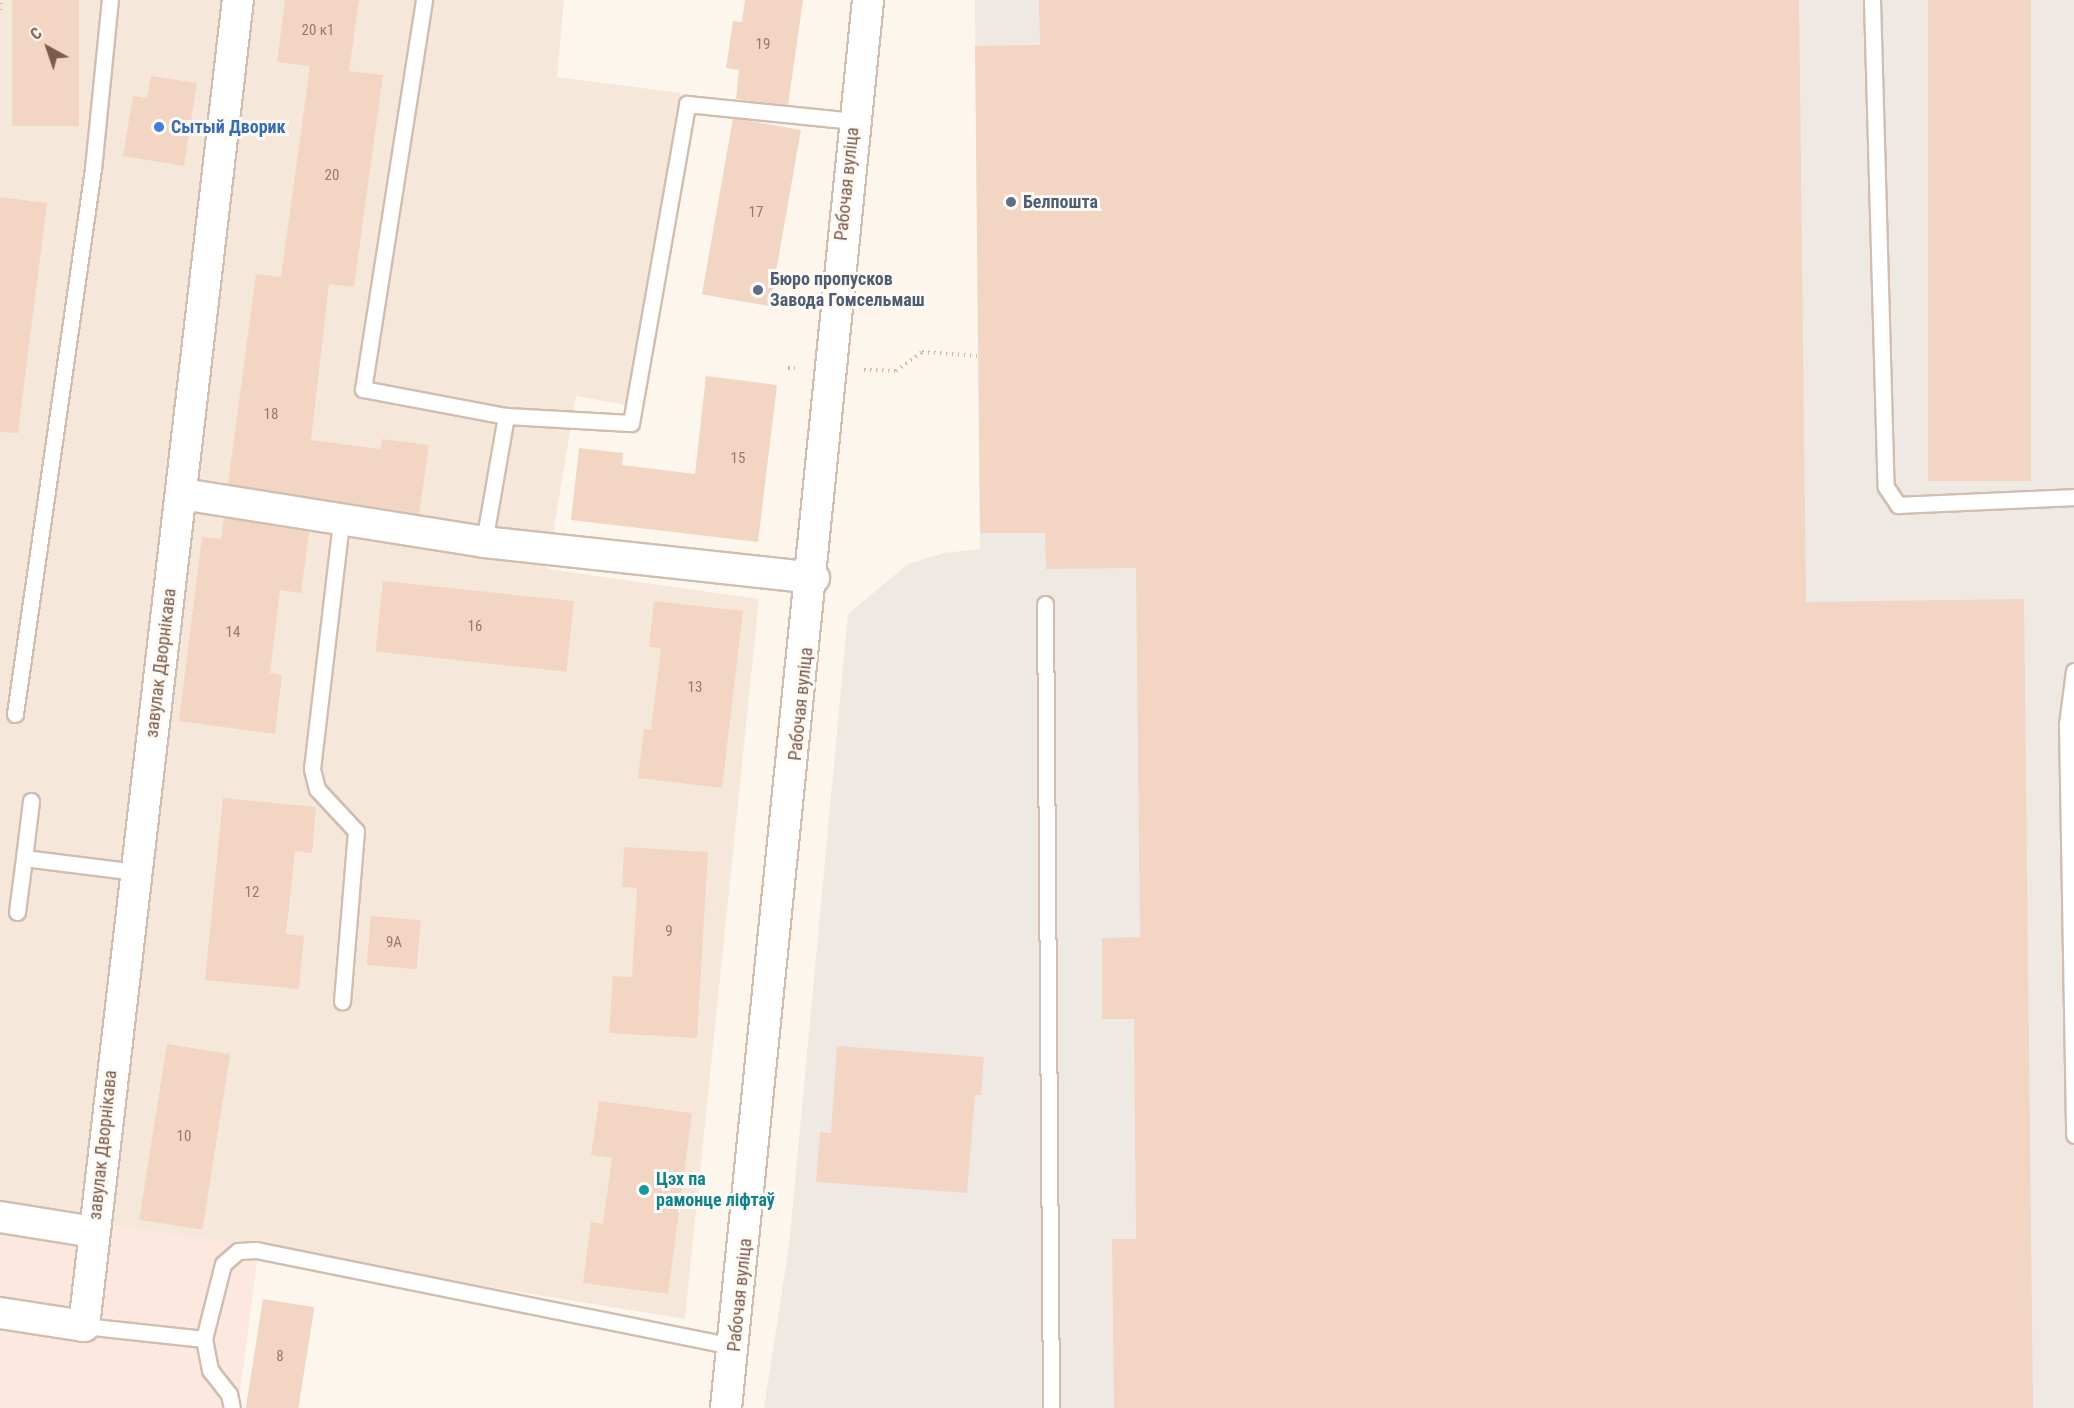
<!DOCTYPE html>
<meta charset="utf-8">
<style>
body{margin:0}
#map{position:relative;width:2074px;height:1408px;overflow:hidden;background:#fdf6ec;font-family:"Roboto Condensed",sans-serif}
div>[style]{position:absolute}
.residential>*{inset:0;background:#f5e8da}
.commercial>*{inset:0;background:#fde8e0}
.industrial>*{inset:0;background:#efe9e4}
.building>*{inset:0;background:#f3d5c3;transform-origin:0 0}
.path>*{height:4px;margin-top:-2px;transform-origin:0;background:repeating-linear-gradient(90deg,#d9b8a5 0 1.5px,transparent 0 6px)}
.roads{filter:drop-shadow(2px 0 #d1beb0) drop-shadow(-2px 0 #d1beb0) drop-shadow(0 2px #d1beb0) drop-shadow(0 -2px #d1beb0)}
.lane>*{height:15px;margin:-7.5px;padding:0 7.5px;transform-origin:7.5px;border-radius:7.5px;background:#fff}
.street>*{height:30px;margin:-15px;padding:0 15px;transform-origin:15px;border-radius:15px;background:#fff}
.dots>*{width:16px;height:16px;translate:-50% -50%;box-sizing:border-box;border:3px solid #fffaf3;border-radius:50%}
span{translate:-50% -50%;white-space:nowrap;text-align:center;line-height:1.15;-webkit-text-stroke:6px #fffaf3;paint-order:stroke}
.number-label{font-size:15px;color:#987a6a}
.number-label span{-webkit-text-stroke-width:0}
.shop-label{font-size:18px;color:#366cbe;font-weight:700}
.left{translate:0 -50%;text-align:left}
.street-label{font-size:18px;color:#7a5c4d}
.service-label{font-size:18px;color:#4e5e75;font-weight:700}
.culture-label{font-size:18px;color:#0d838f;font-weight:700}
.north{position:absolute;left:18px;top:18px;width:60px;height:60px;-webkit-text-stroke:4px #fffaf3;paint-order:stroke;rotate:320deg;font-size:16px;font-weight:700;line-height:24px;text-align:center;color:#7a5c4d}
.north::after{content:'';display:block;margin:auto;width:21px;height:27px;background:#7a5c4d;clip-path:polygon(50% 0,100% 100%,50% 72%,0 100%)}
</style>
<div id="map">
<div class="residential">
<div style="clip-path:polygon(0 0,564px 0,557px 77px,681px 93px,627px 405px,576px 396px,547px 569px,759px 599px,685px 1319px,0 1208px)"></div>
</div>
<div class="commercial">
<div style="clip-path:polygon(0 1208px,259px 1247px,238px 1408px,0 1408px)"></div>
</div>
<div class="industrial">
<div style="clip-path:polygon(975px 0,2074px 0,2074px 1408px,764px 1408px,789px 1246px,848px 614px,908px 564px,944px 553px,980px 549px)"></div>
</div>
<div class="building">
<div style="left:12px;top:0;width:67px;height:126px"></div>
<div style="clip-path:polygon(285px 0,359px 0,349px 71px,383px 75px,354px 287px,329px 284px,311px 440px,380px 449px,382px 439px,429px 445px,419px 514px,228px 484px,256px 274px,281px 277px,310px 66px,277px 62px)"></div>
<div style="clip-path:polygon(745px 0,803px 0,788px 105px,736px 99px,739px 70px,726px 68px,733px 21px,742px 22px)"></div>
<div style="clip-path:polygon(1039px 0,1799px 0,1806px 602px,2024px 599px,2033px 1408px,1114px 1408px,1112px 1239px,1136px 1239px,1134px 1019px,1102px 1019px,1102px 938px,1140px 937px,1136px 568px,1046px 569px,1045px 533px,980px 533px,975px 46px,1040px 45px)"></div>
<div style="left:1928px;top:0;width:103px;height:481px"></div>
<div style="clip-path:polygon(151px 76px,197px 83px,184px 166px,123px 156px,133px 96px,147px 98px)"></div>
<div style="left:733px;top:118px;width:69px;height:179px;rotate:10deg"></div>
<div style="clip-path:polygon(0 197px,47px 203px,18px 433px,0 432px)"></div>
<div style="clip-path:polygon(706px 376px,777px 385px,758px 542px,571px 520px,579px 448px,623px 453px,622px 465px,695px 474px)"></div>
<div style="clip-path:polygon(224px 518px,309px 532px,301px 593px,280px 590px,270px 673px,282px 675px,275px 734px,179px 721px,202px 537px,221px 539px)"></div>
<div style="left:383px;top:581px;width:192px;height:71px;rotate:6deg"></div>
<div style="clip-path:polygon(654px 601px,743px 611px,722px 788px,638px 778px,644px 729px,651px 729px,661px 648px,649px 647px)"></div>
<div style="clip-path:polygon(223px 798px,316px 807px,312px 853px,295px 851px,286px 934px,304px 936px,299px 989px,205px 980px)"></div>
<div style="clip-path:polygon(624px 847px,708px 852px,697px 1038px,609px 1033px,613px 976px,632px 977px,637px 888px,622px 887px)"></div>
<div style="left:371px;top:916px;width:50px;height:49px;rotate:5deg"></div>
<div style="left:167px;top:1044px;width:64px;height:178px;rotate:9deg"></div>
<div style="clip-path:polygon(837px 1046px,984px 1057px,981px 1095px,975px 1095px,967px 1193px,816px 1182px,820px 1132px,831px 1133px)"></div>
<div style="clip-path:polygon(599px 1101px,692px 1113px,668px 1294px,583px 1283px,591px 1222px,603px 1224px,612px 1158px,591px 1155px)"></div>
<div style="left:263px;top:1299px;width:52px;height:110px;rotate:9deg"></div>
</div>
<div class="path">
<div style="left:0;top:10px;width:10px;rotate:-84deg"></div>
<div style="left:788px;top:368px;width:12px"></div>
<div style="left:864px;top:370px;width:32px;rotate:2deg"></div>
<div style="left:896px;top:371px;width:32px;rotate:-36deg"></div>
<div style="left:922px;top:352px;width:56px;rotate:4.1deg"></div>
</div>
<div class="roads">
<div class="lane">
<div style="left:424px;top:0;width:394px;rotate:98.9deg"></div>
<div style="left:363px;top:389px;width:146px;rotate:10.7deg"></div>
<div style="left:1872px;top:0;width:487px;rotate:88.4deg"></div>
<div style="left:1886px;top:487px;width:22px;rotate:56deg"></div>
<div style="left:1898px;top:505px;width:176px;rotate:-2.6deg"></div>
<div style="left:341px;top:522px;width:249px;rotate:96.7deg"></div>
<div style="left:312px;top:769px;width:21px;rotate:76deg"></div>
<div style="left:317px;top:789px;width:57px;rotate:47.1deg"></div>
<div style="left:356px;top:831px;width:171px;rotate:94.7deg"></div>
<div style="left:484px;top:542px;width:128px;rotate:-80.1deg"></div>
<div style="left:506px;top:416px;width:125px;rotate:3.2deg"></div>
<div style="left:631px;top:423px;width:324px;rotate:-80deg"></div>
<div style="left:687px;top:104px;width:168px;rotate:5.8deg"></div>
<div style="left:1045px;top:604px;width:804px;rotate:89.57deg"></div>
<div style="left:2074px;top:671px;width:53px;rotate:97.5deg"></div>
<div style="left:2067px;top:724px;width:411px;rotate:89deg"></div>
<div style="left:15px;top:714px;width:551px;rotate:-81.86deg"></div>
<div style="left:93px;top:169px;width:170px;rotate:-84.3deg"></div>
<div style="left:31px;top:801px;width:57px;rotate:97deg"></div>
<div style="left:24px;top:858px;width:113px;rotate:7.1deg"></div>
<div style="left:17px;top:912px;width:54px;rotate:-82.6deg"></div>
<div style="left:84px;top:1326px;width:121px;rotate:6.2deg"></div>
<div style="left:204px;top:1339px;width:77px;rotate:-75.8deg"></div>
<div style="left:223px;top:1264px;width:20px;rotate:-41deg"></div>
<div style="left:238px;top:1251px;width:18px;rotate:-3deg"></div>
<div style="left:256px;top:1250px;width:489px;rotate:11.4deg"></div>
<div style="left:204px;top:1339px;width:32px;rotate:79deg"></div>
<div style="left:210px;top:1370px;width:31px;rotate:52deg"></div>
<div style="left:229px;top:1394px;width:14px;rotate:78deg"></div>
</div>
<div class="street">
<div style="left:182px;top:494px;width:306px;rotate:9deg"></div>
<div style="left:484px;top:542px;width:332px;rotate:6.2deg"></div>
<div style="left:0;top:1217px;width:95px;rotate:9.1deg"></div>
<div style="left:0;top:1313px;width:85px;rotate:8.8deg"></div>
<div style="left:84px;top:1326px;width:1335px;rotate:-83.38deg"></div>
<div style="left:726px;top:1408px;width:1415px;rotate:-84.24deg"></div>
</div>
</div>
<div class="dots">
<div style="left:159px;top:127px;background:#3f7fe0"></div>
<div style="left:1011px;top:202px;background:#5c6f8a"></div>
<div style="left:758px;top:290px;background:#5c6f8a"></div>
<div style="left:644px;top:1190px;background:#0f9aa8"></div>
</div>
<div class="number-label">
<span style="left:318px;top:31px">20 к1</span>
<span style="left:763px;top:45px">19</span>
<span style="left:332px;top:176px">20</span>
<span style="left:756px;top:213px">17</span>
<span style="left:271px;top:415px">18</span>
<span style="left:738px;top:459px">15</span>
<span style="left:475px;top:627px">16</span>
<span style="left:233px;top:633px">14</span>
<span style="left:695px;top:688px">13</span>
<span style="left:252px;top:893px">12</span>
<span style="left:669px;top:932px">9</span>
<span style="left:394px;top:943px">9А</span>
<span style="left:184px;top:1137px">10</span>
<span style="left:280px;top:1357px">8</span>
</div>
<div class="shop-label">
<span class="left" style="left:171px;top:127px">Сытый Дворик</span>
</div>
<div class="street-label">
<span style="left:847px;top:184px;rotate:-84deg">Рабочая вуліца</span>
<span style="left:161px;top:663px;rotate:-83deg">завулак Дворнікава</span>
<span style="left:801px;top:704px;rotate:-84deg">Рабочая вуліца</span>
<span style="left:103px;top:1145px;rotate:-84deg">завулак Дворнікава</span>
<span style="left:740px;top:1295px;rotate:-84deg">Рабочая вуліца</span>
</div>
<div class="service-label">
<span class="left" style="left:1023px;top:202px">Белпошта</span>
<span class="left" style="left:770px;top:290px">Бюро пропусков<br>Завода Гомсельмаш</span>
</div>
<div class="culture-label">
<span class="left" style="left:656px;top:1190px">Цэх па<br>рамонце ліфтаў</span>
</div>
<div class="north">С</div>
</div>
